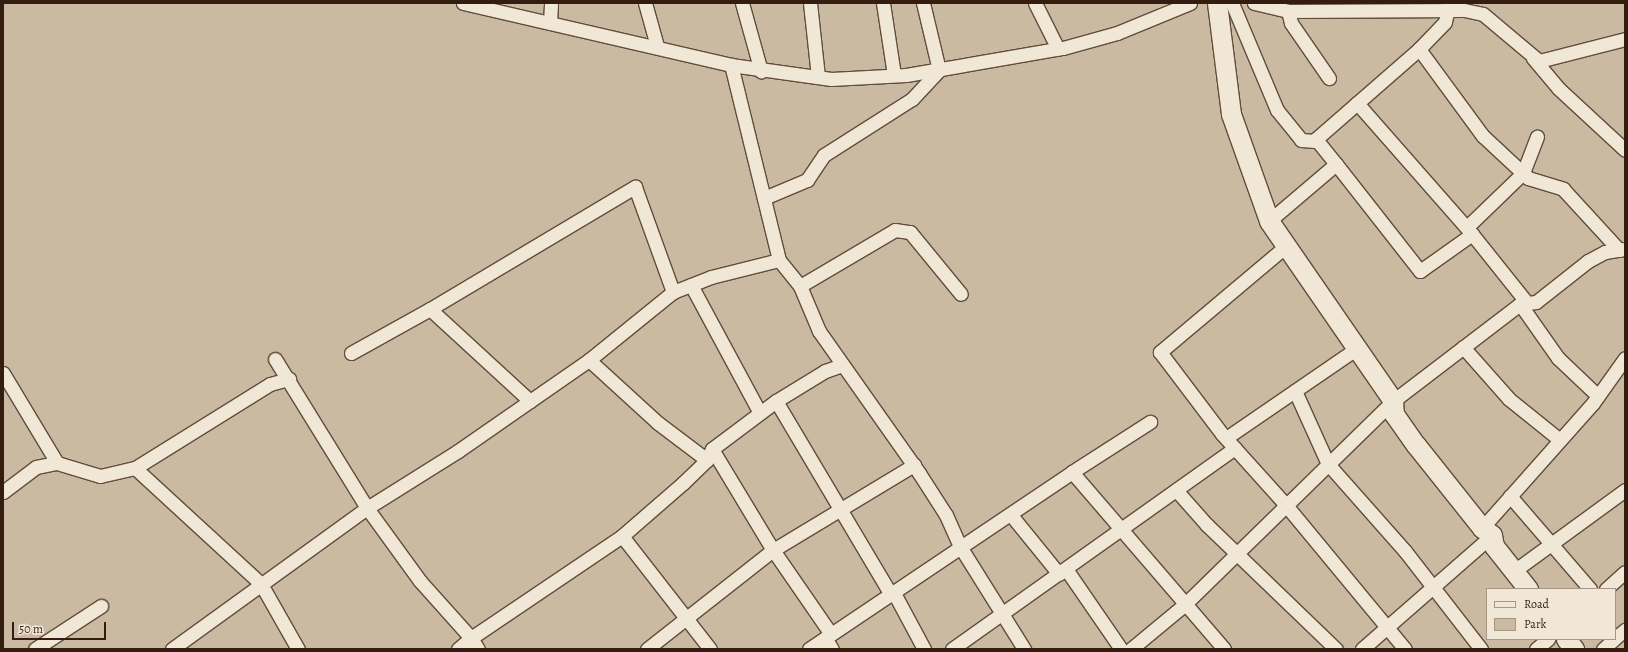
<!DOCTYPE html>
<style>
body{margin:0}
#map{position:relative;width:1628px;height:652px;overflow:hidden;background:#eadac0;font-family:Alegreya,serif}
div>[style]{position:absolute}
.green>*{inset:0;background:#cbbaa2}
.roads{filter:drop-shadow(1px 0 #624c3b) drop-shadow(-1px 0 #624c3b) drop-shadow(0 1px #624c3b) drop-shadow(0 -1px #624c3b)}
.street>*{height:13px;margin:-6.5px;padding:0 6.5px;transform-origin:6.5px;border-radius:6.5px;background:#f1e7d6}
.secondary>*{height:19px;margin:-9.5px;padding:0 9.5px;transform-origin:9.5px;border-radius:9.5px;background:#f1e7d6}
span{translate:-50% -50%;white-space:nowrap;text-align:center;line-height:1.15;-webkit-text-stroke:4px #f1e7d6;paint-order:stroke}
.frame{position:absolute;inset:0;border:4px solid #341c0f;pointer-events:none}
.legend{position:absolute;left:1486px;top:588px;width:130px;height:52px;box-sizing:border-box;background:#f1e7d6;border:1px solid #a59686;margin:0;padding:5px 7px;list-style:none;font-size:12px;color:#341c0f}
.legend li{display:flex;align-items:center;gap:8px;height:20px}
.legend b{width:20px;border:1px solid #a59686}
.scale{position:absolute;left:12px;top:622px;width:94px;height:18px;box-sizing:border-box;border:2px solid #341c0f;border-top:0;padding-left:5px;font-size:12px;line-height:14px;white-space:nowrap;color:#341c0f;-webkit-text-stroke:3px #f1e7d6;paint-order:stroke}
</style>
<div id="map">
<div class="green">
<div style="clip-path:polygon(evenodd,3px 3px,1625px 3px,1625px 649px,3px 649px,3px 3px,1487px 589px,1615px 589px,1615px 639px,1487px 639px,1487px 589px)"></div>
</div>
<div class="roads">
<div class="street">
<div style="left:463px;top:3px;width:275px;rotate:13deg"></div>
<div style="left:731px;top:65px;width:101px;rotate:8deg"></div>
<div style="left:831px;top:79px;width:75px;rotate:-3.1deg"></div>
<div style="left:906px;top:75px;width:159px;rotate:-9.8deg"></div>
<div style="left:1063px;top:48px;width:56px;rotate:-15.5deg"></div>
<div style="left:1117px;top:33px;width:79px;rotate:-22.3deg"></div>
<div style="left:645px;top:3px;width:45px;rotate:74.4deg"></div>
<div style="left:742px;top:3px;width:71px;rotate:74.4deg"></div>
<div style="left:810px;top:3px;width:74px;rotate:83.8deg"></div>
<div style="left:883px;top:3px;width:73px;rotate:81.3deg"></div>
<div style="left:1035px;top:3px;width:51px;rotate:63.4deg"></div>
<div style="left:1232px;top:3px;width:116px;rotate:67.2deg"></div>
<div style="left:1277px;top:110px;width:38px;rotate:51deg"></div>
<div style="left:1301px;top:140px;width:14px;rotate:4deg"></div>
<div style="left:1254px;top:3px;width:35px;rotate:13deg"></div>
<div style="left:1288px;top:11px;width:176px;rotate:-0.3deg"></div>
<div style="left:1464px;top:10px;width:19px;rotate:12deg"></div>
<div style="left:1483px;top:14px;width:73px;rotate:40deg"></div>
<div style="left:1539px;top:61px;width:89px;rotate:-14.3deg"></div>
<div style="left:1288px;top:11px;width:12px;rotate:76deg"></div>
<div style="left:1291px;top:23px;width:67px;rotate:55.4deg"></div>
<div style="left:550px;top:23px;width:20px;rotate:-87deg"></div>
<div style="left:1419px;top:49px;width:108px;rotate:53.7deg"></div>
<div style="left:1483px;top:136px;width:62px;rotate:43deg"></div>
<div style="left:1528px;top:178px;width:37px;rotate:17deg"></div>
<div style="left:1563px;top:189px;width:83px;rotate:47.4deg"></div>
<div style="left:1533px;top:58px;width:39px;rotate:50deg"></div>
<div style="left:1558px;top:88px;width:91px;rotate:42.8deg"></div>
<div style="left:1357px;top:103px;width:174px;rotate:48.7deg"></div>
<div style="left:1472px;top:234px;width:88px;rotate:51.4deg"></div>
<div style="left:1336px;top:164px;width:136px;rotate:51.9deg"></div>
<div style="left:1420px;top:271px;width:64px;rotate:-35.4deg"></div>
<div style="left:764px;top:198px;width:47px;rotate:-22.7deg"></div>
<div style="left:807px;top:180px;width:30px;rotate:-56deg"></div>
<div style="left:824px;top:155px;width:104px;rotate:-32.5deg"></div>
<div style="left:912px;top:99px;width:40px;rotate:-47deg"></div>
<div style="left:939px;top:70px;width:69px;rotate:-103.4deg"></div>
<div style="left:1269px;top:221px;width:88px;rotate:-40.4deg"></div>
<div style="left:1336px;top:164px;width:32px;rotate:-129deg"></div>
<div style="left:1316px;top:139px;width:137px;rotate:-41.1deg"></div>
<div style="left:1419px;top:49px;width:37px;rotate:-46deg"></div>
<div style="left:1445px;top:22px;width:19px;rotate:-78deg"></div>
<div style="left:1467px;top:227px;width:78px;rotate:-44deg"></div>
<div style="left:1523px;top:173px;width:39px;rotate:-69deg"></div>
<div style="left:1286px;top:246px;width:165px;rotate:139.9deg"></div>
<div style="left:1160px;top:352px;width:103px;rotate:52.9deg"></div>
<div style="left:1222px;top:434px;width:94px;rotate:48deg"></div>
<div style="left:1285px;top:504px;width:188px;rotate:50.4deg"></div>
<div style="left:779px;top:260px;width:33px;rotate:51deg"></div>
<div style="left:800px;top:286px;width:49px;rotate:67.1deg"></div>
<div style="left:819px;top:331px;width:174px;rotate:54.8deg"></div>
<div style="left:919px;top:473px;width:50px;rotate:57.3deg"></div>
<div style="left:946px;top:515px;width:36px;rotate:66deg"></div>
<div style="left:961px;top:548px;width:119px;rotate:58deg"></div>
<div style="left:691px;top:285px;width:145px;rotate:61.7deg"></div>
<div style="left:800px;top:286px;width:110px;rotate:-30.5deg"></div>
<div style="left:895px;top:230px;width:15px;rotate:8deg"></div>
<div style="left:910px;top:232px;width:80px;rotate:50.6deg"></div>
<div style="left:1520px;top:304px;width:66px;rotate:54.9deg"></div>
<div style="left:1558px;top:358px;width:55px;rotate:43.5deg"></div>
<div style="left:1463px;top:347px;width:69px;rotate:48.5deg"></div>
<div style="left:1509px;top:399px;width:65px;rotate:38.8deg"></div>
<div style="left:351px;top:353px;width:90px;rotate:-29.1deg"></div>
<div style="left:275px;top:359px;width:175px;rotate:58.3deg"></div>
<div style="left:367px;top:508px;width:90px;rotate:54deg"></div>
<div style="left:420px;top:581px;width:76px;rotate:48.2deg"></div>
<div style="left:471px;top:638px;width:182px;rotate:-34deg"></div>
<div style="left:622px;top:536px;width:81px;rotate:-41deg"></div>
<div style="left:683px;top:483px;width:33px;rotate:-44deg"></div>
<div style="left:707px;top:460px;width:12px;rotate:-66deg"></div>
<div style="left:712px;top:449px;width:80px;rotate:-36.9deg"></div>
<div style="left:776px;top:401px;width:57px;rotate:-31.5deg"></div>
<div style="left:825px;top:371px;width:18px;rotate:-19deg"></div>
<div style="left:589px;top:360px;width:93px;rotate:42.4deg"></div>
<div style="left:658px;top:423px;width:61px;rotate:37.1deg"></div>
<div style="left:3px;top:373px;width:105px;rotate:59deg"></div>
<div style="left:1295px;top:391px;width:80px;rotate:65.7deg"></div>
<div style="left:1328px;top:464px;width:116px;rotate:48.5deg"></div>
<div style="left:1405px;top:551px;width:124px;rotate:52.2deg"></div>
<div style="left:530px;top:401px;width:136px;rotate:-137.4deg"></div>
<div style="left:430px;top:309px;width:239px;rotate:-30.8deg"></div>
<div style="left:635px;top:187px;width:112px;rotate:70.1deg"></div>
<div style="left:776px;top:401px;width:226px;rotate:59.3deg"></div>
<div style="left:1226px;top:438px;width:158px;rotate:-34.4deg"></div>
<div style="left:712px;top:449px;width:118px;rotate:58.9deg"></div>
<div style="left:773px;top:550px;width:102px;rotate:55.4deg"></div>
<div style="left:135px;top:468px;width:159px;rotate:-31.9deg"></div>
<div style="left:270px;top:384px;width:20px;rotate:-15deg"></div>
<div style="left:1072px;top:472px;width:93px;rotate:-32.7deg"></div>
<div style="left:1176px;top:490px;width:47px;rotate:48.5deg"></div>
<div style="left:1207px;top:525px;width:179px;rotate:43.9deg"></div>
<div style="left:3px;top:492px;width:41px;rotate:-37.1deg"></div>
<div style="left:36px;top:467px;width:21px;rotate:-11deg"></div>
<div style="left:57px;top:463px;width:45px;rotate:16.8deg"></div>
<div style="left:100px;top:476px;width:36px;rotate:-13deg"></div>
<div style="left:135px;top:468px;width:171px;rotate:42.6deg"></div>
<div style="left:261px;top:584px;width:75px;rotate:60.4deg"></div>
<div style="left:1510px;top:496px;width:123px;rotate:49.3deg"></div>
<div style="left:1011px;top:515px;width:76px;rotate:50.9deg"></div>
<div style="left:1482px;top:528px;width:167px;rotate:-48.4deg"></div>
<div style="left:1593px;top:403px;width:55px;rotate:-54.6deg"></div>
<div style="left:622px;top:536px;width:143px;rotate:52.1deg"></div>
<div style="left:1066px;top:569px;width:97px;rotate:55.5deg"></div>
<div style="left:1514px;top:571px;width:137px;rotate:-36.1deg"></div>
<div style="left:1606px;top:589px;width:25px;rotate:-42deg"></div>
<div style="left:894px;top:593px;width:64px;rotate:61.8deg"></div>
<div style="left:825px;top:638px;width:13px;rotate:58deg"></div>
<div style="left:1615px;top:638px;width:13px;rotate:-39deg"></div>
<div style="left:35px;top:649px;width:79px;rotate:-33.1deg"></div>
<div style="left:172px;top:649px;width:241px;rotate:-35.9deg"></div>
<div style="left:367px;top:508px;width:107px;rotate:-32.1deg"></div>
<div style="left:458px;top:451px;width:160px;rotate:-34.8deg"></div>
<div style="left:589px;top:360px;width:108px;rotate:-39deg"></div>
<div style="left:673px;top:292px;width:41px;rotate:-21.5deg"></div>
<div style="left:711px;top:277px;width:70px;rotate:-14deg"></div>
<div style="left:779px;top:260px;width:201px;rotate:-103.8deg"></div>
<div style="left:458px;top:649px;width:17px;rotate:-40deg"></div>
<div style="left:471px;top:638px;width:13px;rotate:58deg"></div>
<div style="left:647px;top:649px;width:160px;rotate:-38.2deg"></div>
<div style="left:773px;top:550px;width:165px;rotate:-31.1deg"></div>
<div style="left:809px;top:649px;width:317px;rotate:-33.9deg"></div>
<div style="left:1072px;top:472px;width:233px;rotate:49.3deg"></div>
<div style="left:952px;top:649px;width:347px;rotate:-35.4deg"></div>
<div style="left:1131px;top:649px;width:69px;rotate:-39.7deg"></div>
<div style="left:1184px;top:605px;width:292px;rotate:-44.3deg"></div>
<div style="left:1393px;top:401px;width:160px;rotate:-37.4deg"></div>
<div style="left:1520px;top:304px;width:16px;rotate:-7deg"></div>
<div style="left:1536px;top:302px;width:66px;rotate:-38.3deg"></div>
<div style="left:1588px;top:261px;width:19px;rotate:-28deg"></div>
<div style="left:1605px;top:252px;width:20px;rotate:-9deg"></div>
<div style="left:1362px;top:649px;width:173px;rotate:-41.2deg"></div>
<div style="left:1536px;top:649px;width:16px;rotate:-40deg"></div>
<div style="left:1603px;top:649px;width:15px;rotate:-42deg"></div>
</div>
<div class="secondary">
<div style="left:1217px;top:3px;width:112px;rotate:82.8deg"></div>
<div style="left:1231px;top:114px;width:114px;rotate:70.4deg"></div>
<div style="left:1269px;top:221px;width:219px;rotate:55.4deg"></div>
<div style="left:1393px;top:401px;width:13px;rotate:86deg"></div>
<div style="left:1394px;top:414px;width:38px;rotate:55deg"></div>
<div style="left:1416px;top:445px;width:106px;rotate:51.5deg"></div>
<div style="left:1482px;top:528px;width:12px;rotate:35deg"></div>
<div style="left:1492px;top:535px;width:11px;rotate:80deg"></div>
<div style="left:1494px;top:546px;width:55px;rotate:51.7deg"></div>
<div style="left:1566px;top:639px;width:13px;rotate:51deg"></div>
</div>
</div>
<div class="frame"></div>
<ul class="legend">
<li><b style="height:5px;background:#f1e7d6"></b>Road</li>
<li><b style="height:11px;background:#cbbaa2"></b>Park</li>
</ul>
<div class="scale">50 m</div>
</div>
